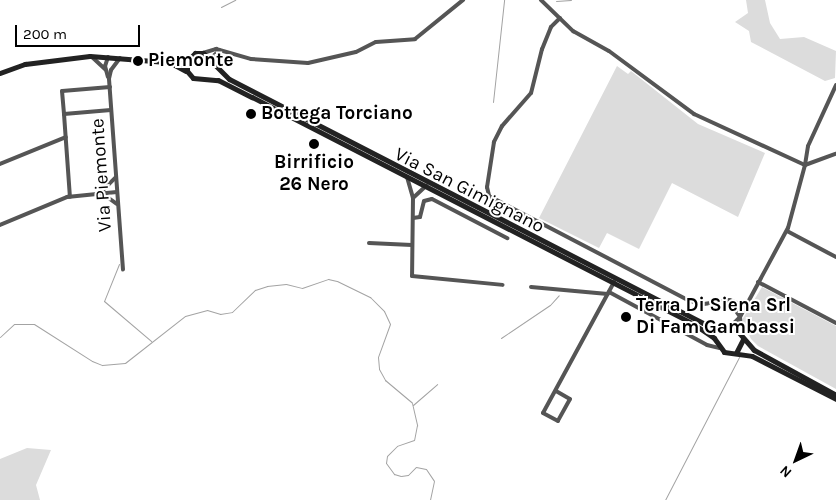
<!DOCTYPE html>
<style>
body{margin:0}
#map{position:relative;width:836px;height:500px;overflow:hidden;background:#fff;font-family:Karla,sans-serif}
div>[style]{position:absolute}
.green>*{inset:0;background:#dcdcdc}
.stream>*{height:1px;margin:-0.5px;padding:0 0.5px;transform-origin:0.5px;border-radius:0.5px;background:#a3a3a3}
.minor>*{height:4px;margin:-2px;padding:0 2px;transform-origin:2px;border-radius:2px;background:#555}
.secondary>*{height:5px;margin:-2.5px;padding:0 2.5px;transform-origin:2.5px;border-radius:2.5px;background:#222}
.dots>*{width:14px;height:14px;translate:-50% -50%;box-sizing:border-box;border:2px solid #fff;border-radius:50%}
span{translate:-50% -50%;white-space:nowrap;text-align:center;line-height:1.15;-webkit-text-stroke:4px #fff;paint-order:stroke}
.poi-label{font-size:19px;color:#000;font-weight:700}
.left{translate:0 -50%;text-align:left}
.street-label{font-size:19px;color:#000}
.north{position:absolute;left:771px;top:435px;width:50px;height:50px;-webkit-text-stroke:4px #fff;paint-order:stroke;rotate:222deg;font-size:14px;font-weight:700;line-height:20px;text-align:center;color:#000}
.north::after{content:'';display:block;margin:auto;width:18px;height:22px;background:#000;clip-path:polygon(50% 0,100% 100%,50% 72%,0 100%)}
.scale{position:absolute;left:15px;top:25px;width:125px;height:22px;box-sizing:border-box;border:2px solid #000;border-top:0;padding-left:6px;font-size:15px;line-height:18px;white-space:nowrap;color:#000;-webkit-text-stroke:4px #fff;paint-order:stroke}
</style>
<div id="map">
<div class="green">
<div style="clip-path:polygon(746px 0,765px 0,770px 23px,780px 39px,804px 37px,836px 51px,835px 78px,825px 81px,751px 42px,749px 31px,735px 22px,748px 13px)"></div>
<div style="clip-path:polygon(617px 66px,628px 74px,631px 71px,698px 124px,765px 153px,738px 217px,672px 183px,639px 249px,607px 233px,599px 248px,539px 218px)"></div>
<div style="clip-path:polygon(762px 287px,836px 326px,836px 389px,758px 346px,751px 339px,742px 320px)"></div>
<div style="clip-path:polygon(27px 448px,51px 450px,36px 485px,40px 500px,0 500px,0 459px)"></div>
</div>
<div class="stream">
<div style="left:556px;top:1px;width:15px;rotate:-4deg"></div>
<div style="left:221px;top:7px;width:16px;rotate:-27deg"></div>
<div style="left:493px;top:102px;width:103px;rotate:-83.8deg"></div>
<div style="left:119px;top:264px;width:40px;rotate:112deg"></div>
<div style="left:104px;top:301px;width:62px;rotate:40.4deg"></div>
<div style="left:0;top:337px;width:19px;rotate:-43deg"></div>
<div style="left:14px;top:324px;width:20px"></div>
<div style="left:34px;top:324px;width:69px;rotate:32.5deg"></div>
<div style="left:92px;top:361px;width:11px;rotate:22deg"></div>
<div style="left:102px;top:365px;width:23px;rotate:-5deg"></div>
<div style="left:125px;top:363px;width:76px;rotate:-38.1deg"></div>
<div style="left:185px;top:316px;width:23px;rotate:-15deg"></div>
<div style="left:207px;top:310px;width:14px;rotate:17deg"></div>
<div style="left:220px;top:314px;width:12px;rotate:-9deg"></div>
<div style="left:232px;top:312px;width:32px;rotate:-44deg"></div>
<div style="left:255px;top:290px;width:13px;rotate:-18deg"></div>
<div style="left:267px;top:286px;width:19px;rotate:-6deg"></div>
<div style="left:286px;top:284px;width:16px;rotate:14deg"></div>
<div style="left:302px;top:288px;width:28px;rotate:-19deg"></div>
<div style="left:328px;top:279px;width:9px;rotate:13deg"></div>
<div style="left:337px;top:281px;width:37px;rotate:26deg"></div>
<div style="left:370px;top:297px;width:20px;rotate:45deg"></div>
<div style="left:384px;top:311px;width:14px;rotate:65deg"></div>
<div style="left:390px;top:324px;width:35px;rotate:110deg"></div>
<div style="left:378px;top:357px;width:12px;rotate:85deg"></div>
<div style="left:379px;top:369px;width:13px;rotate:61deg"></div>
<div style="left:385px;top:380px;width:35px;rotate:40deg"></div>
<div style="left:412px;top:403px;width:23px;rotate:77deg"></div>
<div style="left:417px;top:425px;width:15px;rotate:101deg"></div>
<div style="left:414px;top:440px;width:18px;rotate:161deg"></div>
<div style="left:397px;top:446px;width:14px;rotate:135deg"></div>
<div style="left:387px;top:456px;width:7px;rotate:98deg"></div>
<div style="left:386px;top:463px;width:14px;rotate:54deg"></div>
<div style="left:394px;top:474px;width:7px;rotate:16deg"></div>
<div style="left:401px;top:476px;width:7px;rotate:-8deg"></div>
<div style="left:408px;top:475px;width:11px;rotate:-45deg"></div>
<div style="left:416px;top:467px;width:10px;rotate:11deg"></div>
<div style="left:426px;top:469px;width:14px;rotate:56deg"></div>
<div style="left:434px;top:481px;width:19px;rotate:102deg"></div>
<div style="left:501px;top:338px;width:59px;rotate:-34deg"></div>
<div style="left:550px;top:305px;width:13px;rotate:-48deg"></div>
<div style="left:413px;top:405px;width:32px;rotate:-41deg"></div>
<div style="left:665px;top:500px;width:161px;rotate:-62.6deg"></div>
</div>
<div class="minor">
<div style="left:541px;top:0;width:45px;rotate:44.1deg"></div>
<div style="left:573px;top:31px;width:41px;rotate:29.1deg"></div>
<div style="left:609px;top:51px;width:106px;rotate:36.5deg"></div>
<div style="left:694px;top:114px;width:122px;rotate:24.7deg"></div>
<div style="left:805px;top:165px;width:19px;rotate:-81deg"></div>
<div style="left:808px;top:146px;width:67px;rotate:-65.3deg"></div>
<div style="left:560px;top:18px;width:13px;rotate:135deg"></div>
<div style="left:551px;top:27px;width:24px;rotate:112deg"></div>
<div style="left:542px;top:49px;width:45px;rotate:104deg"></div>
<div style="left:531px;top:93px;width:44px;rotate:131.3deg"></div>
<div style="left:502px;top:126px;width:18px;rotate:117deg"></div>
<div style="left:494px;top:142px;width:46px;rotate:98.8deg"></div>
<div style="left:487px;top:187px;width:9px;rotate:77deg"></div>
<div style="left:489px;top:196px;width:227px;rotate:27.6deg"></div>
<div style="left:690px;top:301px;width:14px;rotate:12deg"></div>
<div style="left:704px;top:304px;width:26px;rotate:-9deg"></div>
<div style="left:730px;top:300px;width:16px;rotate:22deg"></div>
<div style="left:203px;top:53px;width:14px;rotate:-17deg"></div>
<div style="left:216px;top:49px;width:36px;rotate:16deg"></div>
<div style="left:251px;top:59px;width:57px;rotate:4deg"></div>
<div style="left:308px;top:63px;width:49px;rotate:-12.9deg"></div>
<div style="left:356px;top:52px;width:22px;rotate:-27deg"></div>
<div style="left:376px;top:42px;width:39px;rotate:-4deg"></div>
<div style="left:415px;top:39px;width:62px;rotate:-39.1deg"></div>
<div style="left:92px;top:57px;width:18px;rotate:43deg"></div>
<div style="left:108px;top:57px;width:9px;rotate:108deg"></div>
<div style="left:105px;top:66px;width:11px;rotate:75deg"></div>
<div style="left:120px;top:58px;width:15px;rotate:127deg"></div>
<div style="left:111px;top:70px;width:9px;rotate:103deg"></div>
<div style="left:109px;top:79px;width:191px;rotate:85.8deg"></div>
<div style="left:210px;top:59px;width:13px;rotate:-42deg"></div>
<div style="left:110px;top:87px;width:48px;rotate:175.2deg"></div>
<div style="left:62px;top:91px;width:23px;rotate:85deg"></div>
<div style="left:64px;top:114px;width:47px;rotate:-4.9deg"></div>
<div style="left:64px;top:114px;width:83px;rotate:85.9deg"></div>
<div style="left:0;top:164px;width:71px;rotate:-22.2deg"></div>
<div style="left:407px;top:177px;width:22px;rotate:74deg"></div>
<div style="left:413px;top:198px;width:78px;rotate:90.7deg"></div>
<div style="left:412px;top:276px;width:91px;rotate:5.6deg"></div>
<div style="left:101px;top:192px;width:20px;rotate:-45deg"></div>
<div style="left:103px;top:194px;width:17px;rotate:36deg"></div>
<div style="left:413px;top:198px;width:18px;rotate:-43deg"></div>
<div style="left:413px;top:218px;width:7px;rotate:-8deg"></div>
<div style="left:420px;top:217px;width:16px;rotate:-76deg"></div>
<div style="left:424px;top:201px;width:8px;rotate:-14deg"></div>
<div style="left:432px;top:199px;width:85px;rotate:27.5deg"></div>
<div style="left:0;top:225px;width:73px;rotate:-22.7deg"></div>
<div style="left:67px;top:197px;width:50px;rotate:-5.7deg"></div>
<div style="left:787px;top:231px;width:55px;rotate:28deg"></div>
<div style="left:369px;top:243px;width:43px;rotate:2.7deg"></div>
<div style="left:758px;top:282px;width:88px;rotate:27.7deg"></div>
<div style="left:531px;top:287px;width:77px;rotate:5.2deg"></div>
<div style="left:609px;top:292px;width:111px;rotate:28.4deg"></div>
<div style="left:707px;top:345px;width:12px;rotate:14deg"></div>
<div style="left:729px;top:301px;width:19px;rotate:55deg"></div>
<div style="left:740px;top:317px;width:16px;rotate:86deg"></div>
<div style="left:730px;top:327px;width:14px;rotate:-45deg"></div>
<div style="left:740px;top:317px;width:101px;rotate:-61.7deg"></div>
<div style="left:788px;top:228px;width:65px;rotate:-74.9deg"></div>
<div style="left:805px;top:165px;width:33px;rotate:-20deg"></div>
<div style="left:556px;top:391px;width:16px;rotate:30deg"></div>
<div style="left:570px;top:399px;width:25px;rotate:119deg"></div>
<div style="left:558px;top:421px;width:17px;rotate:-152deg"></div>
<div style="left:543px;top:413px;width:149px;rotate:-61.5deg"></div>
</div>
<div class="secondary">
<div style="left:169px;top:62px;width:19px;rotate:28deg"></div>
<div style="left:0;top:73px;width:27px;rotate:-20deg"></div>
<div style="left:25px;top:64px;width:65px;rotate:-7deg"></div>
<div style="left:90px;top:56px;width:76px;rotate:4.5deg"></div>
<div style="left:166px;top:62px;width:23px;rotate:-13deg"></div>
<div style="left:736px;top:353px;width:16px;rotate:-63deg"></div>
<div style="left:836px;top:395px;width:94px;rotate:-151.2deg"></div>
<div style="left:754px;top:350px;width:28px;rotate:-131deg"></div>
<div style="left:736px;top:329px;width:14px;rotate:176deg"></div>
<div style="left:722px;top:330px;width:20px;rotate:-160deg"></div>
<div style="left:703px;top:323px;width:533px;rotate:-152.76deg"></div>
<div style="left:229px;top:79px;width:37px;rotate:-135deg"></div>
<div style="left:203px;top:53px;width:8px;rotate:180deg"></div>
<div style="left:195px;top:53px;width:11px;rotate:135deg"></div>
<div style="left:187px;top:61px;width:10px;rotate:90deg"></div>
<div style="left:187px;top:71px;width:9px;rotate:49deg"></div>
<div style="left:193px;top:78px;width:25px;rotate:5deg"></div>
<div style="left:218px;top:80px;width:38px;rotate:27deg"></div>
<div style="left:252px;top:97px;width:498px;rotate:27.2deg"></div>
<div style="left:695px;top:325px;width:23px;rotate:34deg"></div>
<div style="left:714px;top:338px;width:17px;rotate:54deg"></div>
<div style="left:724px;top:352px;width:28px;rotate:8deg"></div>
<div style="left:752px;top:356px;width:94px;rotate:27.1deg"></div>
</div>
<div class="dots">
<div style="left:138px;top:61px;background:#000"></div>
<div style="left:251px;top:114px;background:#000"></div>
<div style="left:314px;top:144px;background:#000"></div>
<div style="left:626px;top:317px;background:#000"></div>
</div>
<div class="poi-label">
<span class="left" style="left:148px;top:61px">Piemonte</span>
<span class="left" style="left:261px;top:114px">Bottega Torciano</span>
<span style="left:314px;top:174px">Birrificio<br>26 Nero</span>
<span class="left" style="left:636px;top:317px">Terra Di Siena Srl<br>Di Fam Gambassi</span>
</div>
<div class="street-label">
<span style="left:102px;top:175px;rotate:-94deg">Via Piemonte</span>
<span style="left:469px;top:191px;rotate:27deg">Via San Gimignano</span>
</div>
<div class="north">N</div>
<div class="scale">200 m</div>
</div>
